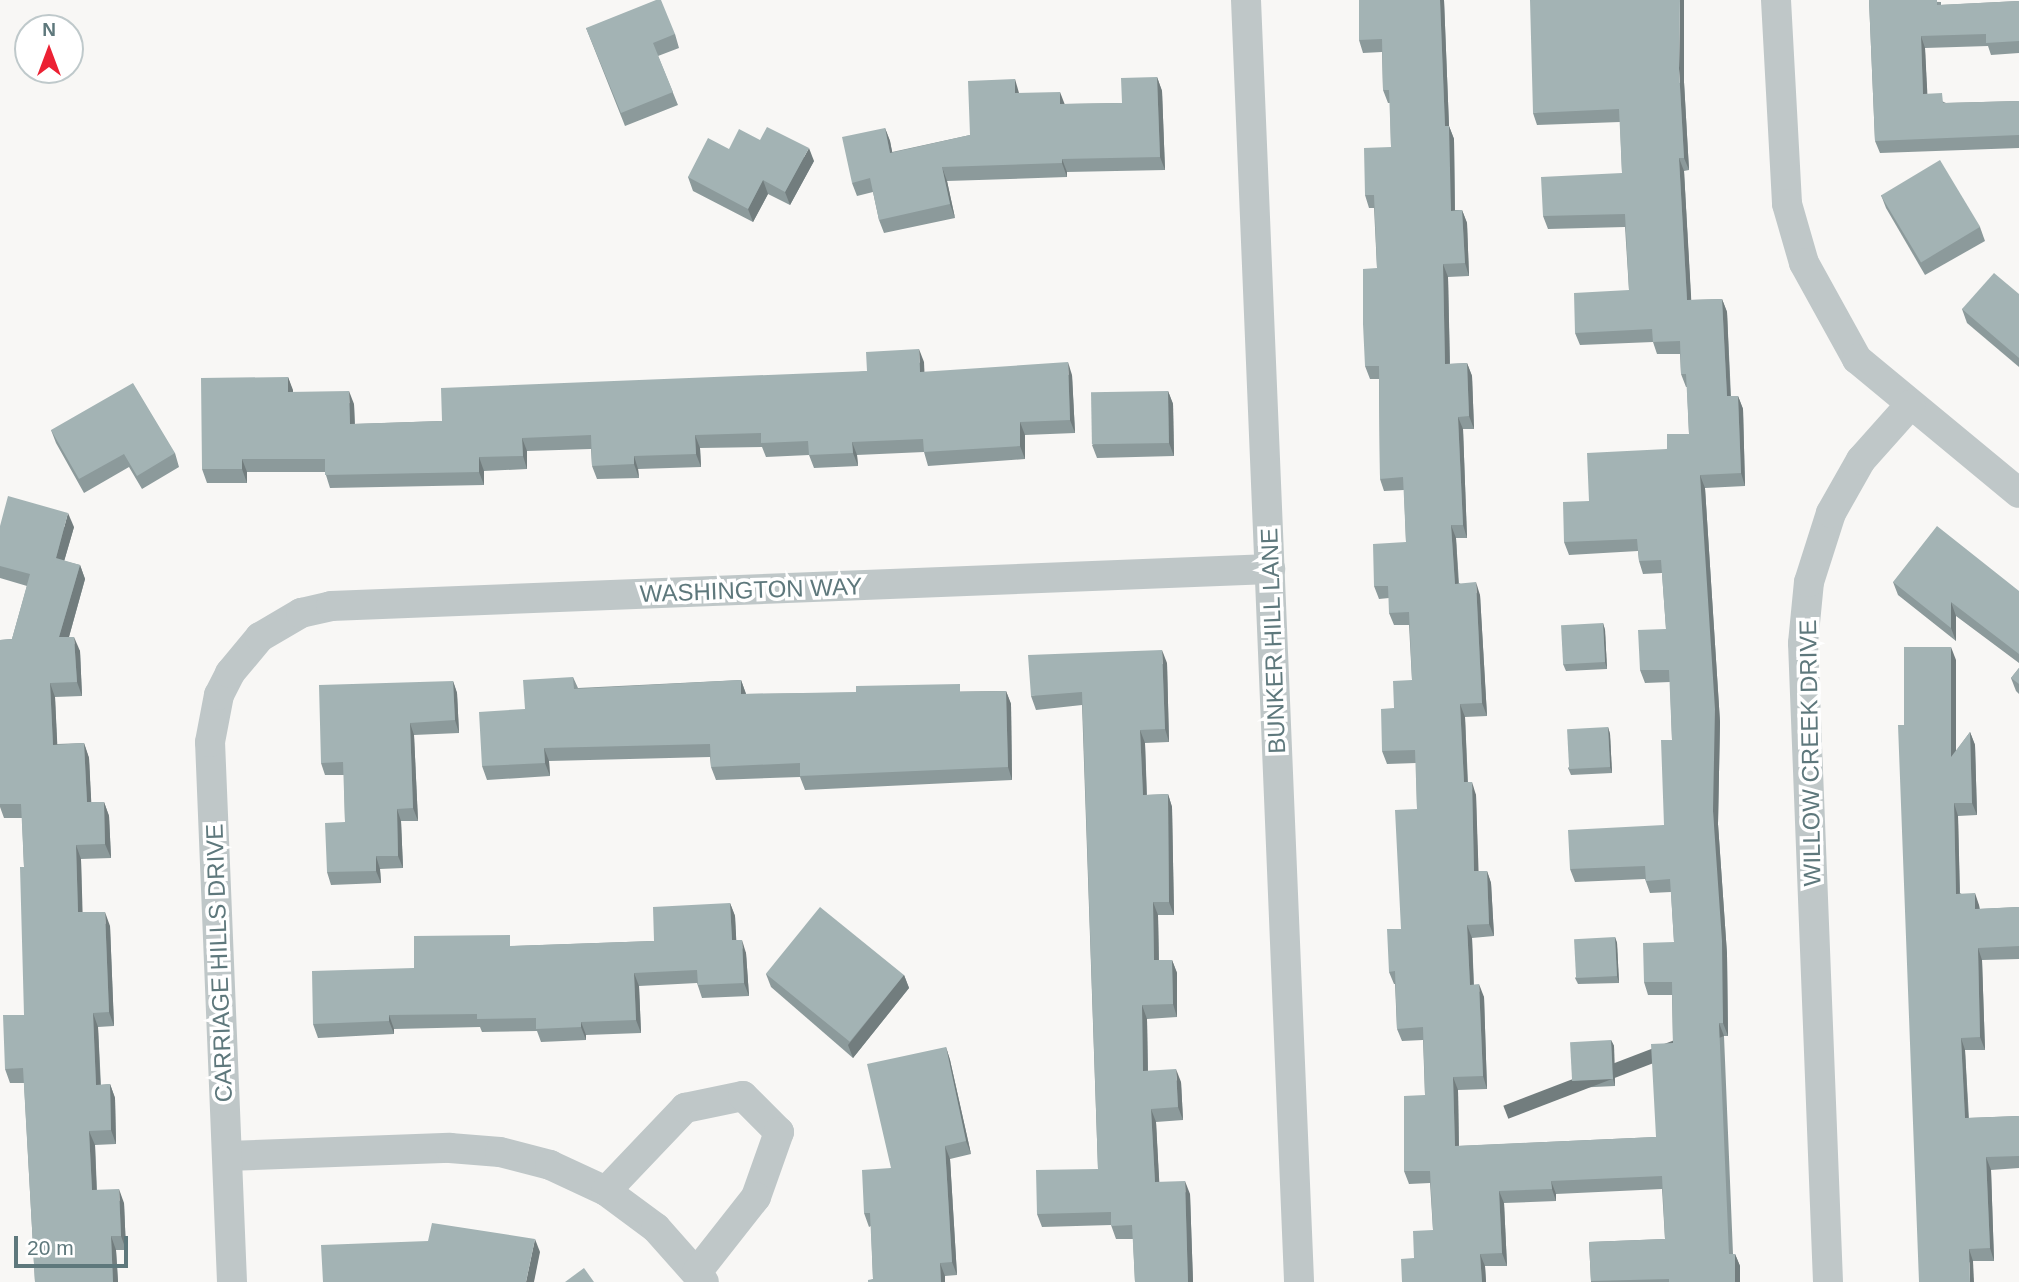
<!DOCTYPE html>
<style>
body{margin:0}
#map{position:relative;width:2019px;height:1282px;overflow:hidden;background:#f8f7f5;font-family:Helvetica,sans-serif}
div>[style]{position:absolute}
.minor>*{height:30px;margin:-15px;padding:0 15px;transform-origin:15px;border-radius:15px;background:#bfc7c8}
.wall>*{inset:0;background:#8c9a9b}
.shaded-wall>*{inset:0;background:#727d7e;transform-origin:0 0}
.building>*{inset:0;background:#a3b3b4;transform-origin:0 0}
span{translate:-50% -50%;white-space:nowrap;text-align:center;line-height:1.15;-webkit-text-stroke:7px #fff;paint-order:stroke}
.street-label{font-size:24px;color:#5e787c}
.north{position:absolute;left:14px;top:14px;width:70px;height:70px;box-sizing:border-box;background:#fff;border:2px solid #bfc9cb;border-radius:50%;rotate:0deg;font-size:19px;font-weight:700;line-height:28px;text-align:center;color:#5e787c}
.north::after{content:'';display:block;margin:auto;width:24px;height:32px;background:#ec2133;clip-path:polygon(50% 0,100% 100%,50% 72%,0 100%)}
.scale{position:absolute;left:14px;top:1236px;width:114px;height:32px;box-sizing:border-box;border:4px solid #5e787c;border-top:0;padding-left:9px;font-size:21px;line-height:24px;white-space:nowrap;color:#5e787c;-webkit-text-stroke:5px #fff;paint-order:stroke}
</style>
<div id="map">
<div class="minor">
<div style="left:1246px;top:0;width:1283px;rotate:87.63deg"></div>
<div style="left:1776px;top:0;width:204px;rotate:86.9deg"></div>
<div style="left:1787px;top:204px;width:61px;rotate:73.9deg"></div>
<div style="left:1804px;top:263px;width:110px;rotate:61.1deg"></div>
<div style="left:1857px;top:359px;width:210px;rotate:39.6deg"></div>
<div style="left:227px;top:1156px;width:223px;rotate:-2.1deg"></div>
<div style="left:450px;top:1148px;width:50px;rotate:4.6deg"></div>
<div style="left:500px;top:1152px;width:52px;rotate:14.6deg"></div>
<div style="left:550px;top:1165px;width:62px;rotate:24.9deg"></div>
<div style="left:606px;top:1191px;width:62px;rotate:36.5deg"></div>
<div style="left:656px;top:1228px;width:72px;rotate:48.4deg"></div>
<div style="left:606px;top:1191px;width:115px;rotate:-46.4deg"></div>
<div style="left:685px;top:1108px;width:59px;rotate:-11.7deg"></div>
<div style="left:743px;top:1096px;width:51px;rotate:45deg"></div>
<div style="left:779px;top:1132px;width:69px;rotate:109.5deg"></div>
<div style="left:756px;top:1197px;width:95px;rotate:128.2deg"></div>
<div style="left:232px;top:1282px;width:540px;rotate:-92.33deg"></div>
<div style="left:210px;top:742px;width:48px;rotate:-79.2deg"></div>
<div style="left:219px;top:695px;width:25px;rotate:-63deg"></div>
<div style="left:230px;top:673px;width:47px;rotate:-50.2deg"></div>
<div style="left:260px;top:637px;width:48px;rotate:-30.3deg"></div>
<div style="left:301px;top:613px;width:31px;rotate:-13deg"></div>
<div style="left:331px;top:606px;width:940px;rotate:-2.26deg"></div>
<div style="left:1828px;top:1282px;width:639px;rotate:-92.24deg"></div>
<div style="left:1803px;top:643px;width:61px;rotate:-84.4deg"></div>
<div style="left:1809px;top:582px;width:72px;rotate:-72.3deg"></div>
<div style="left:1831px;top:513px;width:61px;rotate:-60.5deg"></div>
<div style="left:1861px;top:460px;width:74px;rotate:-48.3deg"></div>
</div>
<div class="wall">
<div style="clip-path:polygon(1359px 0,1444px 0,1449px 126px,1454px 139px,1455px 210px,1462px 210px,1467px 223px,1469px 276px,1448px 277px,1450px 364px,1467px 363px,1472px 376px,1474px 429px,1463px 429px,1467px 538px,1456px 538px,1459px 583px,1480px 595px,1487px 716px,1465px 717px,1468px 782px,1476px 795px,1478px 871px,1487px 871px,1491px 883px,1494px 936px,1472px 938px,1474px 985px,1484px 997px,1487px 1089px,1458px 1090px,1459px 1146px,1656px 1137px,1673px 1043px,1672px 995px,1648px 995px,1644px 982px,1674px 942px,1671px 892px,1650px 893px,1645px 879px,1575px 882px,1570px 869px,1664px 825px,1672px 740px,1670px 682px,1645px 683px,1640px 670px,1666px 629px,1662px 573px,1643px 574px,1639px 561px,1638px 551px,1569px 555px,1564px 542px,1589px 501px,1689px 434px,1687px 387px,1686px 387px,1681px 374px,1680px 354px,1657px 354px,1653px 342px,1580px 345px,1575px 333px,1629px 290px,1625px 227px,1548px 229px,1543px 216px,1622px 173px,1620px 122px,1537px 125px,1533px 113px,1684px 82px,1689px 170px,1684px 171px,1691px 300px,1722px 299px,1727px 312px,1731px 396px,1738px 396px,1743px 409px,1745px 486px,1705px 488px,1720px 722px,1718px 824px,1727px 954px,1728px 1036px,1724px 1036px,1733px 1254px,1735px 1254px,1740px 1266px,1740px 1282px,1591px 1282px,1589px 1242px,1665px 1239px,1662px 1189px,1556px 1194px,1556px 1201px,1504px 1203px,1507px 1266px,1485px 1266px,1486px 1282px,1402px 1282px,1414px 1258px,1433px 1230px,1430px 1183px,1409px 1184px,1404px 1171px,1425px 1095px,1423px 1040px,1402px 1041px,1397px 1029px,1395px 984px,1394px 984px,1389px 972px,1401px 929px,1417px 809px,1416px 763px,1387px 764px,1382px 751px,1394px 708px,1412px 680px,1409px 625px,1394px 625px,1389px 613px,1389px 598px,1379px 599px,1374px 586px,1406px 542px,1404px 490px,1384px 491px,1380px 479px,1379px 379px,1370px 379px,1365px 366px,1377px 268px,1374px 208px,1369px 208px,1365px 195px,1391px 147px,1390px 103px,1388px 103px,1383px 90px,1382px 52px,1363px 53px,1359px 40px)"></div>
<div style="clip-path:polygon(1869px 0,1941px 2px,1941px 5px,2019px 1px,2019px 53px,1991px 55px,1988px 46px,1925px 48px,1927px 94px,1946px 103px,2019px 101px,2019px 148px,1880px 153px,1875px 141px)"></div>
<div style="clip-path:polygon(586px 28px,675px 34px,679px 48px,658px 56px,678px 105px,625px 126px)"></div>
<div style="clip-path:polygon(1157px 77px,1162px 91px,1165px 170px,1067px 172px,1067px 177px,947px 181px,955px 218px,884px 233px,879px 220px,873px 192px,857px 196px,852px 183px,885px 128px,890px 141px,892px 152px,970px 135px,1019px 93px,1064px 104px,1122px 103px)"></div>
<div style="clip-path:polygon(760px 140px,814px 161px,790px 205px,768px 194px,753px 222px,693px 191px,688px 177px,729px 149px)"></div>
<div style="clip-path:polygon(1881px 195px,1980px 227px,1985px 241px,1925px 275px,1886px 208px)"></div>
<div style="clip-path:polygon(2019px 294px,2019px 367px,1967px 323px,1962px 309px)"></div>
<div style="clip-path:polygon(924px 362px,924px 372px,1072px 375px,1075px 433px,1025px 435px,1025px 459px,928px 466px,924px 452px,857px 455px,858px 466px,814px 468px,809px 455px,766px 457px,762px 447px,700px 448px,701px 467px,638px 469px,639px 478px,597px 479px,592px 466px,591px 449px,527px 451px,527px 469px,484px 471px,484px 485px,330px 488px,325px 472px,247px 472px,247px 483px,207px 483px,202px 469px,288px 377px,293px 392px,354px 404px,355px 424px,442px 421px,867px 371px)"></div>
<div style="clip-path:polygon(1168px 391px,1173px 404px,1174px 456px,1097px 458px,1092px 445px)"></div>
<div style="clip-path:polygon(51px 430px,175px 453px,179px 467px,142px 489px,129px 467px,84px 493px,56px 443px)"></div>
<div style="clip-path:polygon(0 526px,74px 527px,64px 561px,80px 565px,85px 579px,69px 637px,80px 651px,82px 696px,55px 697px,57px 744px,84px 743px,89px 758px,91px 802px,104px 802px,109px 816px,111px 858px,81px 859px,82px 912px,110px 926px,114px 1026px,98px 1027px,101px 1085px,110px 1084px,115px 1098px,116px 1144px,95px 1145px,97px 1190px,124px 1203px,126px 1250px,116px 1250px,118px 1282px,35px 1282px,24px 1083px,10px 1083px,5px 1069px,24px 1015px,24px 867px,22px 818px,4px 818px,0 807px,0 640px,12px 639px,27px 586px,0 578px)"></div>
<div style="clip-path:polygon(1893px 582px,2019px 591px,2019px 663px,1956px 616px,1956px 641px,1898px 595px)"></div>
<div style="clip-path:polygon(1603px 623px,1605px 630px,1607px 669px,1566px 671px,1563px 664px)"></div>
<div style="clip-path:polygon(1956px 660px,1956px 751px,1970px 732px,1975px 745px,1977px 815px,1958px 816px,1960px 893px,1979px 905px,1980px 909px,2019px 907px,2019px 959px,1982px 960px,1985px 1050px,1965px 1050px,1969px 1118px,2019px 1116px,2019px 1168px,1991px 1170px,1994px 1261px,1973px 1261px,1919px 1282px)"></div>
<div style="clip-path:polygon(1167px 663px,1169px 742px,1145px 743px,1147px 795px,1168px 794px,1172px 807px,1174px 915px,1158px 915px,1159px 960px,1172px 960px,1177px 973px,1177px 1017px,1147px 1019px,1148px 1071px,1181px 1082px,1183px 1120px,1156px 1122px,1159px 1182px,1190px 1194px,1193px 1282px,1135px 1282px,1133px 1239px,1116px 1239px,1111px 1225px,1042px 1227px,1037px 1214px,1098px 1169px,1082px 705px,1036px 710px,1031px 696px)"></div>
<div style="clip-path:polygon(2019px 668px,2019px 694px,2016px 691px,2011px 678px)"></div>
<div style="clip-path:polygon(573px 677px,578px 688px,741px 680px,746px 694px,1006px 691px,1011px 704px,1012px 780px,805px 790px,800px 777px,716px 780px,711px 767px,710px 757px,549px 761px,550px 776px,487px 780px,482px 766px,525px 709px)"></div>
<div style="clip-path:polygon(453px 681px,457px 693px,459px 733px,414px 735px,418px 821px,401px 821px,403px 868px,380px 869px,381px 883px,331px 885px,327px 872px,345px 822px,344px 775px,325px 775px,321px 763px)"></div>
<div style="clip-path:polygon(1608px 727px,1610px 734px,1612px 773px,1571px 775px,1568px 768px)"></div>
<div style="clip-path:polygon(730px 903px,735px 916px,736px 940px,746px 953px,749px 996px,702px 998px,697px 983px,639px 986px,641px 1033px,586px 1035px,586px 1040px,541px 1042px,537px 1031px,482px 1032px,480px 1027px,394px 1029px,394px 1034px,318px 1038px,313px 1024px,414px 968px,514px 946px,654px 941px)"></div>
<div style="clip-path:polygon(1615px 937px,1617px 943px,1619px 983px,1578px 984px,1575px 978px)"></div>
<div style="clip-path:polygon(766px 974px,904px 975px,909px 988px,853px 1058px,771px 987px)"></div>
<div style="clip-path:polygon(1611px 1040px,1614px 1046px,1615px 1086px,1574px 1088px,1572px 1081px)"></div>
<div style="clip-path:polygon(946px 1047px,950px 1060px,971px 1154px,950px 1159px,957px 1275px,945px 1276px,945px 1282px,868px 1282px,873px 1279px,871px 1226px,869px 1227px,864px 1213px,891px 1168px)"></div>
</div>
<div class="shaded-wall">
<div style="clip-path:polygon(1440px 0,1444px 0,1449px 126px,1454px 139px,1455px 223px,1451px 211px,1445px 126px)"></div>
<div style="clip-path:polygon(1680px 0,1684px 0,1684px 82px,1689px 170px,1684px 158px,1679px 69px)"></div>
<div style="clip-path:polygon(1921px 36px,1925px 48px,1928px 106px,1923px 94px)"></div>
<div style="clip-path:polygon(1157px 77px,1162px 91px,1165px 170px,1160px 157px)"></div>
<div style="clip-path:polygon(1015px 79px,1019px 93px,1015px 93px)"></div>
<div style="clip-path:polygon(1060px 92px,1065px 105px,1060px 104px)"></div>
<div style="clip-path:polygon(885px 128px,890px 141px,895px 166px,890px 153px)"></div>
<div style="clip-path:polygon(809px 148px,814px 161px,790px 205px,785px 192px)"></div>
<div style="clip-path:polygon(1679px 158px,1684px 171px,1692px 313px,1687px 300px)"></div>
<div style="clip-path:polygon(1062px 159px,1067px 172px,1067px 177px,1062px 163px)"></div>
<div style="clip-path:polygon(942px 167px,947px 181px,955px 218px,950px 204px)"></div>
<div style="clip-path:polygon(763px 180px,768px 194px,753px 222px,748px 209px)"></div>
<div style="clip-path:polygon(1462px 210px,1467px 223px,1469px 276px,1465px 263px)"></div>
<div style="clip-path:polygon(1443px 264px,1448px 277px,1450px 376px,1445px 364px)"></div>
<div style="clip-path:polygon(1722px 299px,1727px 312px,1731px 409px,1727px 396px)"></div>
<div style="clip-path:polygon(919px 349px,924px 362px,925px 385px,920px 372px)"></div>
<div style="clip-path:polygon(1068px 362px,1072px 375px,1075px 433px,1070px 420px)"></div>
<div style="clip-path:polygon(1467px 363px,1472px 376px,1474px 429px,1469px 416px)"></div>
<div style="clip-path:polygon(288px 377px,293px 390px,293px 406px,288px 392px)"></div>
<div style="clip-path:polygon(349px 391px,354px 404px,355px 437px,350px 424px)"></div>
<div style="clip-path:polygon(1168px 391px,1173px 404px,1174px 456px,1169px 443px)"></div>
<div style="clip-path:polygon(1738px 396px,1743px 409px,1745px 486px,1741px 473px)"></div>
<div style="clip-path:polygon(1458px 417px,1463px 429px,1467px 538px,1463px 525px)"></div>
<div style="clip-path:polygon(1020px 422px,1025px 435px,1025px 459px,1020px 446px)"></div>
<div style="clip-path:polygon(695px 435px,700px 448px,701px 467px,696px 454px)"></div>
<div style="clip-path:polygon(522px 438px,527px 451px,527px 469px,523px 456px)"></div>
<div style="clip-path:polygon(852px 442px,857px 455px,858px 466px,853px 453px)"></div>
<div style="clip-path:polygon(634px 456px,638px 469px,639px 478px,634px 464px)"></div>
<div style="clip-path:polygon(479px 457px,484px 471px,484px 485px,479px 472px)"></div>
<div style="clip-path:polygon(242px 459px,247px 472px,247px 483px,242px 469px)"></div>
<div style="clip-path:polygon(1700px 475px,1705px 488px,1720px 722px,1718px 824px,1727px 954px,1728px 1036px,1723px 1023px,1713px 811px)"></div>
<div style="clip-path:polygon(68px 513px,74px 527px,61px 572px,56px 558px)"></div>
<div style="clip-path:polygon(1451px 525px,1456px 538px,1459px 596px,1455px 584px)"></div>
<div style="clip-path:polygon(80px 565px,85px 579px,65px 651px,59px 637px)"></div>
<div style="clip-path:polygon(1476px 582px,1480px 595px,1487px 716px,1482px 703px)"></div>
<div style="clip-path:polygon(1951px 602px,1956px 616px,1956px 641px,1951px 628px)"></div>
<div style="clip-path:polygon(1603px 623px,1605px 630px,1607px 669px,1605px 662px)"></div>
<div style="clip-path:polygon(74px 637px,80px 651px,82px 696px,77px 682px)"></div>
<div style="clip-path:polygon(1951px 647px,1956px 660px,1956px 769px,1951px 757px)"></div>
<div style="clip-path:polygon(1162px 650px,1167px 663px,1169px 742px,1165px 729px)"></div>
<div style="clip-path:polygon(741px 680px,746px 694px,741px 694px)"></div>
<div style="clip-path:polygon(453px 681px,457px 693px,459px 733px,455px 720px)"></div>
<div style="clip-path:polygon(50px 683px,55px 697px,58px 759px,53px 745px)"></div>
<div style="clip-path:polygon(1006px 691px,1011px 704px,1012px 780px,1008px 767px)"></div>
<div style="clip-path:polygon(1460px 704px,1465px 717px,1468px 795px,1464px 782px)"></div>
<div style="clip-path:polygon(410px 723px,414px 735px,418px 821px,413px 808px)"></div>
<div style="clip-path:polygon(1608px 727px,1610px 734px,1612px 773px,1610px 767px)"></div>
<div style="clip-path:polygon(1140px 730px,1145px 743px,1147px 808px,1143px 795px)"></div>
<div style="clip-path:polygon(1970px 732px,1975px 745px,1977px 815px,1972px 803px)"></div>
<div style="clip-path:polygon(84px 743px,89px 758px,92px 816px,87px 802px)"></div>
<div style="clip-path:polygon(544px 748px,549px 761px,550px 776px,545px 763px)"></div>
<div style="clip-path:polygon(1472px 782px,1476px 795px,1479px 884px,1474px 871px)"></div>
<div style="clip-path:polygon(1168px 794px,1172px 807px,1174px 915px,1169px 902px)"></div>
<div style="clip-path:polygon(104px 802px,109px 816px,111px 858px,105px 844px)"></div>
<div style="clip-path:polygon(1954px 803px,1958px 816px,1960px 906px,1956px 894px)"></div>
<div style="clip-path:polygon(397px 809px,401px 821px,403px 868px,398px 856px)"></div>
<div style="clip-path:polygon(76px 845px,81px 859px,83px 926px,78px 912px)"></div>
<div style="clip-path:polygon(376px 856px,380px 869px,381px 883px,376px 871px)"></div>
<div style="clip-path:polygon(1487px 871px,1491px 883px,1494px 936px,1489px 924px)"></div>
<div style="clip-path:polygon(1975px 893px,1979px 905px,1980px 921px,1975px 909px)"></div>
<div style="clip-path:polygon(1153px 902px,1158px 915px,1159px 974px,1154px 960px)"></div>
<div style="clip-path:polygon(730px 903px,735px 916px,737px 953px,732px 940px)"></div>
<div style="clip-path:polygon(105px 912px,110px 926px,114px 1026px,109px 1012px)"></div>
<div style="clip-path:polygon(1467px 925px,1472px 938px,1474px 997px,1470px 985px)"></div>
<div style="clip-path:polygon(1615px 937px,1617px 943px,1619px 983px,1617px 976px)"></div>
<div style="clip-path:polygon(742px 940px,746px 953px,749px 996px,744px 983px)"></div>
<div style="clip-path:polygon(1978px 948px,1982px 960px,1985px 1050px,1980px 1037px)"></div>
<div style="clip-path:polygon(1172px 960px,1177px 973px,1177px 1017px,1173px 1004px)"></div>
<div style="clip-path:polygon(634px 973px,639px 986px,641px 1033px,636px 1020px)"></div>
<div style="clip-path:polygon(904px 975px,909px 988px,853px 1058px,848px 1045px)"></div>
<div style="clip-path:polygon(1479px 984px,1484px 997px,1487px 1089px,1483px 1076px)"></div>
<div style="clip-path:polygon(1142px 1005px,1147px 1019px,1148px 1084px,1143px 1071px)"></div>
<div style="clip-path:polygon(93px 1013px,98px 1027px,101px 1099px,96px 1085px)"></div>
<div style="clip-path:polygon(389px 1015px,394px 1029px,394px 1034px,389px 1021px)"></div>
<div style="clip-path:polygon(581px 1022px,586px 1035px,586px 1040px,581px 1027px)"></div>
<div style="left:1719px;top:1023px;width:14px;height:231px;rotate:69deg"></div>
<div style="clip-path:polygon(1961px 1038px,1965px 1050px,1969px 1131px,1965px 1118px)"></div>
<div style="clip-path:polygon(1611px 1040px,1614px 1046px,1615px 1086px,1613px 1079px)"></div>
<div style="clip-path:polygon(946px 1047px,950px 1060px,971px 1154px,966px 1141px)"></div>
<div style="clip-path:polygon(1176px 1069px,1181px 1082px,1183px 1120px,1178px 1107px)"></div>
<div style="clip-path:polygon(1453px 1077px,1458px 1090px,1459px 1159px,1455px 1146px)"></div>
<div style="clip-path:polygon(110px 1084px,115px 1098px,116px 1144px,111px 1130px)"></div>
<div style="clip-path:polygon(1151px 1109px,1156px 1122px,1160px 1195px,1155px 1182px)"></div>
<div style="clip-path:polygon(89px 1131px,95px 1145px,97px 1204px,92px 1190px)"></div>
<div style="clip-path:polygon(945px 1146px,950px 1159px,957px 1275px,952px 1262px)"></div>
<div style="clip-path:polygon(1986px 1157px,1991px 1170px,1994px 1261px,1990px 1248px)"></div>
<div style="clip-path:polygon(1185px 1181px,1190px 1194px,1193px 1282px,1188px 1282px)"></div>
<div style="clip-path:polygon(1551px 1181px,1556px 1194px,1556px 1201px,1552px 1189px)"></div>
<div style="clip-path:polygon(119px 1189px,124px 1203px,126px 1250px,121px 1236px)"></div>
<div style="clip-path:polygon(1499px 1191px,1504px 1203px,1507px 1266px,1502px 1253px)"></div>
<div style="clip-path:polygon(111px 1236px,116px 1250px,118px 1282px,113px 1282px)"></div>
<div style="clip-path:polygon(535px 1239px,540px 1252px,534px 1282px,526px 1282px)"></div>
<div style="clip-path:polygon(1969px 1249px,1973px 1261px,1974px 1282px,1970px 1282px)"></div>
<div style="clip-path:polygon(1480px 1254px,1485px 1266px,1486px 1282px,1482px 1282px)"></div>
<div style="clip-path:polygon(1735px 1254px,1740px 1266px,1740px 1282px,1735px 1282px)"></div>
<div style="clip-path:polygon(940px 1263px,945px 1276px,945px 1282px,941px 1282px)"></div>
</div>
<div class="building">
<div style="clip-path:polygon(656px 0,661px 0,675px 34px,653px 43px,673px 92px,621px 113px,586px 28px)"></div>
<div style="clip-path:polygon(1359px 0,1440px 0,1445px 126px,1449px 126px,1451px 211px,1462px 210px,1465px 263px,1443px 264px,1445px 364px,1467px 363px,1469px 416px,1458px 417px,1463px 525px,1451px 525px,1455px 584px,1476px 582px,1482px 703px,1460px 704px,1464px 782px,1472px 782px,1474px 871px,1487px 871px,1489px 924px,1467px 925px,1470px 985px,1479px 984px,1483px 1076px,1453px 1077px,1455px 1146px,1656px 1137px,1651px 1044px,1673px 1043px,1672px 982px,1644px 982px,1643px 943px,1674px 942px,1670px 879px,1646px 881px,1645px 866px,1570px 869px,1568px 830px,1664px 825px,1661px 740px,1672px 740px,1669px 670px,1640px 670px,1638px 630px,1666px 629px,1661px 560px,1639px 561px,1637px 539px,1564px 542px,1563px 502px,1589px 501px,1587px 453px,1667px 449px,1667px 434px,1689px 434px,1686px 374px,1681px 374px,1680px 341px,1653px 342px,1652px 329px,1575px 333px,1574px 293px,1629px 290px,1625px 214px,1543px 216px,1541px 177px,1622px 173px,1619px 109px,1533px 113px,1530px 0,1680px 0,1679px 69px,1684px 158px,1679px 158px,1687px 300px,1722px 299px,1727px 396px,1738px 396px,1741px 473px,1700px 475px,1715px 709px,1713px 811px,1722px 941px,1723px 1023px,1719px 1023px,1729px 1254px,1735px 1254px,1735px 1282px,1669px 1282px,1669px 1279px,1591px 1281px,1589px 1242px,1665px 1239px,1662px 1176px,1551px 1181px,1552px 1189px,1499px 1191px,1502px 1253px,1480px 1254px,1482px 1282px,1402px 1282px,1401px 1259px,1414px 1258px,1413px 1231px,1433px 1230px,1430px 1171px,1404px 1171px,1404px 1096px,1425px 1095px,1423px 1027px,1397px 1029px,1395px 971px,1389px 972px,1387px 929px,1401px 929px,1395px 810px,1417px 809px,1415px 750px,1382px 751px,1381px 709px,1394px 708px,1393px 681px,1412px 680px,1409px 612px,1389px 613px,1388px 586px,1374px 586px,1373px 544px,1406px 542px,1403px 477px,1380px 479px,1379px 366px,1365px 366px,1363px 324px,1363px 269px,1377px 268px,1374px 195px,1365px 195px,1364px 148px,1391px 147px,1389px 90px,1383px 90px,1382px 39px,1359px 40px)"></div>
<div style="clip-path:polygon(1869px 0,1937px 0,1937px 5px,2019px 1px,2019px 41px,1986px 43px,1986px 34px,1921px 36px,1923px 94px,1942px 93px,1943px 103px,2019px 101px,2019px 135px,1875px 141px)"></div>
<div style="clip-path:polygon(1157px 77px,1160px 157px,1062px 159px,1062px 163px,942px 167px,950px 204px,879px 220px,870px 178px,852px 183px,842px 137px,885px 128px,890px 153px,970px 135px,968px 81px,1015px 79px,1015px 93px,1060px 92px,1060px 104px,1122px 103px,1121px 78px)"></div>
<div style="clip-path:polygon(767px 127px,809px 148px,785px 192px,763px 180px,748px 209px,688px 177px,708px 138px,729px 149px,739px 129px,760px 140px)"></div>
<div style="left:1940px;top:160px;width:78px;height:69px;rotate:59deg"></div>
<div style="clip-path:polygon(1994px 273px,2019px 294px,2019px 358px,1962px 309px)"></div>
<div style="clip-path:polygon(919px 349px,920px 372px,1068px 362px,1070px 420px,1020px 422px,1020px 446px,924px 452px,923px 439px,852px 442px,853px 453px,809px 455px,808px 441px,761px 443px,761px 433px,695px 435px,696px 454px,634px 456px,634px 464px,592px 466px,591px 435px,522px 438px,523px 456px,479px 457px,479px 472px,325px 475px,325px 459px,242px 459px,242px 469px,202px 469px,201px 378px,288px 377px,288px 392px,349px 391px,350px 424px,442px 421px,441px 388px,867px 371px,866px 352px)"></div>
<div style="clip-path:polygon(133px 383px,175px 453px,137px 476px,124px 454px,79px 479px,51px 430px)"></div>
<div style="left:1168px;top:391px;width:52px;height:77px;rotate:89deg"></div>
<div style="clip-path:polygon(8px 496px,68px 513px,56px 558px,80px 565px,59px 637px,74px 637px,77px 682px,50px 683px,53px 745px,84px 743px,87px 802px,104px 802px,105px 844px,76px 845px,78px 912px,105px 912px,109px 1012px,93px 1013px,96px 1085px,110px 1084px,111px 1130px,89px 1131px,92px 1190px,119px 1189px,121px 1236px,111px 1236px,113px 1282px,35px 1282px,23px 1068px,5px 1069px,3px 1015px,24px 1015px,20px 867px,24px 867px,21px 804px,0 804px,0 640px,12px 639px,30px 574px,0 566px,0 526px)"></div>
<div style="clip-path:polygon(1937px 526px,2019px 591px,2019px 654px,1951px 602px,1951px 628px,1893px 582px)"></div>
<div style="left:1603px;top:623px;width:39px;height:42px;rotate:87deg"></div>
<div style="clip-path:polygon(1904px 647px,1951px 647px,1951px 757px,1970px 732px,1972px 803px,1954px 803px,1956px 894px,1975px 893px,1975px 909px,2019px 907px,2019px 946px,1978px 948px,1980px 1037px,1961px 1038px,1965px 1118px,2019px 1116px,2019px 1156px,1986px 1157px,1990px 1248px,1969px 1249px,1970px 1282px,1919px 1282px,1898px 725px,1904px 725px)"></div>
<div style="clip-path:polygon(1162px 650px,1165px 729px,1140px 730px,1143px 795px,1168px 794px,1169px 902px,1153px 902px,1154px 960px,1172px 960px,1173px 1004px,1142px 1005px,1143px 1071px,1176px 1069px,1178px 1107px,1151px 1109px,1155px 1182px,1185px 1181px,1188px 1282px,1135px 1282px,1132px 1225px,1111px 1226px,1111px 1212px,1037px 1214px,1036px 1170px,1098px 1169px,1082px 692px,1031px 696px,1028px 655px)"></div>
<div style="clip-path:polygon(2019px 668px,2019px 684px,2011px 678px)"></div>
<div style="clip-path:polygon(573px 677px,574px 689px,741px 680px,741px 694px,856px 692px,856px 686px,960px 684px,960px 692px,1006px 691px,1008px 767px,800px 776px,800px 763px,711px 767px,710px 744px,544px 748px,545px 763px,482px 766px,479px 712px,525px 709px,523px 680px)"></div>
<div style="clip-path:polygon(453px 681px,455px 720px,410px 723px,413px 808px,397px 809px,398px 856px,376px 856px,376px 871px,327px 872px,325px 823px,345px 822px,343px 762px,321px 763px,319px 685px)"></div>
<div style="left:1608px;top:727px;width:40px;height:41px;rotate:87deg"></div>
<div style="clip-path:polygon(730px 903px,732px 940px,742px 940px,744px 983px,698px 985px,697px 970px,634px 973px,636px 1020px,581px 1022px,581px 1027px,536px 1029px,536px 1018px,477px 1019px,477px 1014px,389px 1015px,389px 1021px,313px 1024px,312px 971px,414px 968px,414px 936px,510px 935px,510px 946px,654px 941px,653px 907px)"></div>
<div style="left:820px;top:907px;width:108px;height:86px;rotate:39deg"></div>
<div style="left:1615px;top:937px;width:39px;height:41px;rotate:87deg"></div>
<div style="left:1611px;top:1040px;width:39px;height:41px;rotate:87deg"></div>
<div style="clip-path:polygon(946px 1047px,966px 1141px,945px 1146px,952px 1262px,940px 1263px,941px 1282px,868px 1282px,868px 1280px,873px 1279px,870px 1213px,864px 1213px,862px 1170px,891px 1168px,867px 1064px)"></div>
<div style="clip-path:polygon(432px 1223px,535px 1239px,526px 1282px,323px 1282px,321px 1245px,428px 1241px)"></div>
<div style="clip-path:polygon(584px 1268px,594px 1282px,565px 1282px)"></div>
</div>
<div class="street-label">
<span style="left:751px;top:590px;rotate:-2deg">WASHINGTON WAY</span>
<span style="left:1273px;top:641px;rotate:-92deg">BUNKER HILL LANE</span>
<span style="left:1810px;top:753px;rotate:-91deg">WILLOW CREEK DRIVE</span>
<span style="left:219px;top:963px;rotate:-92deg">CARRIAGE HILLS DRIVE</span>
</div>
<div class="north">N</div>
<div class="scale">20 m</div>
</div>
